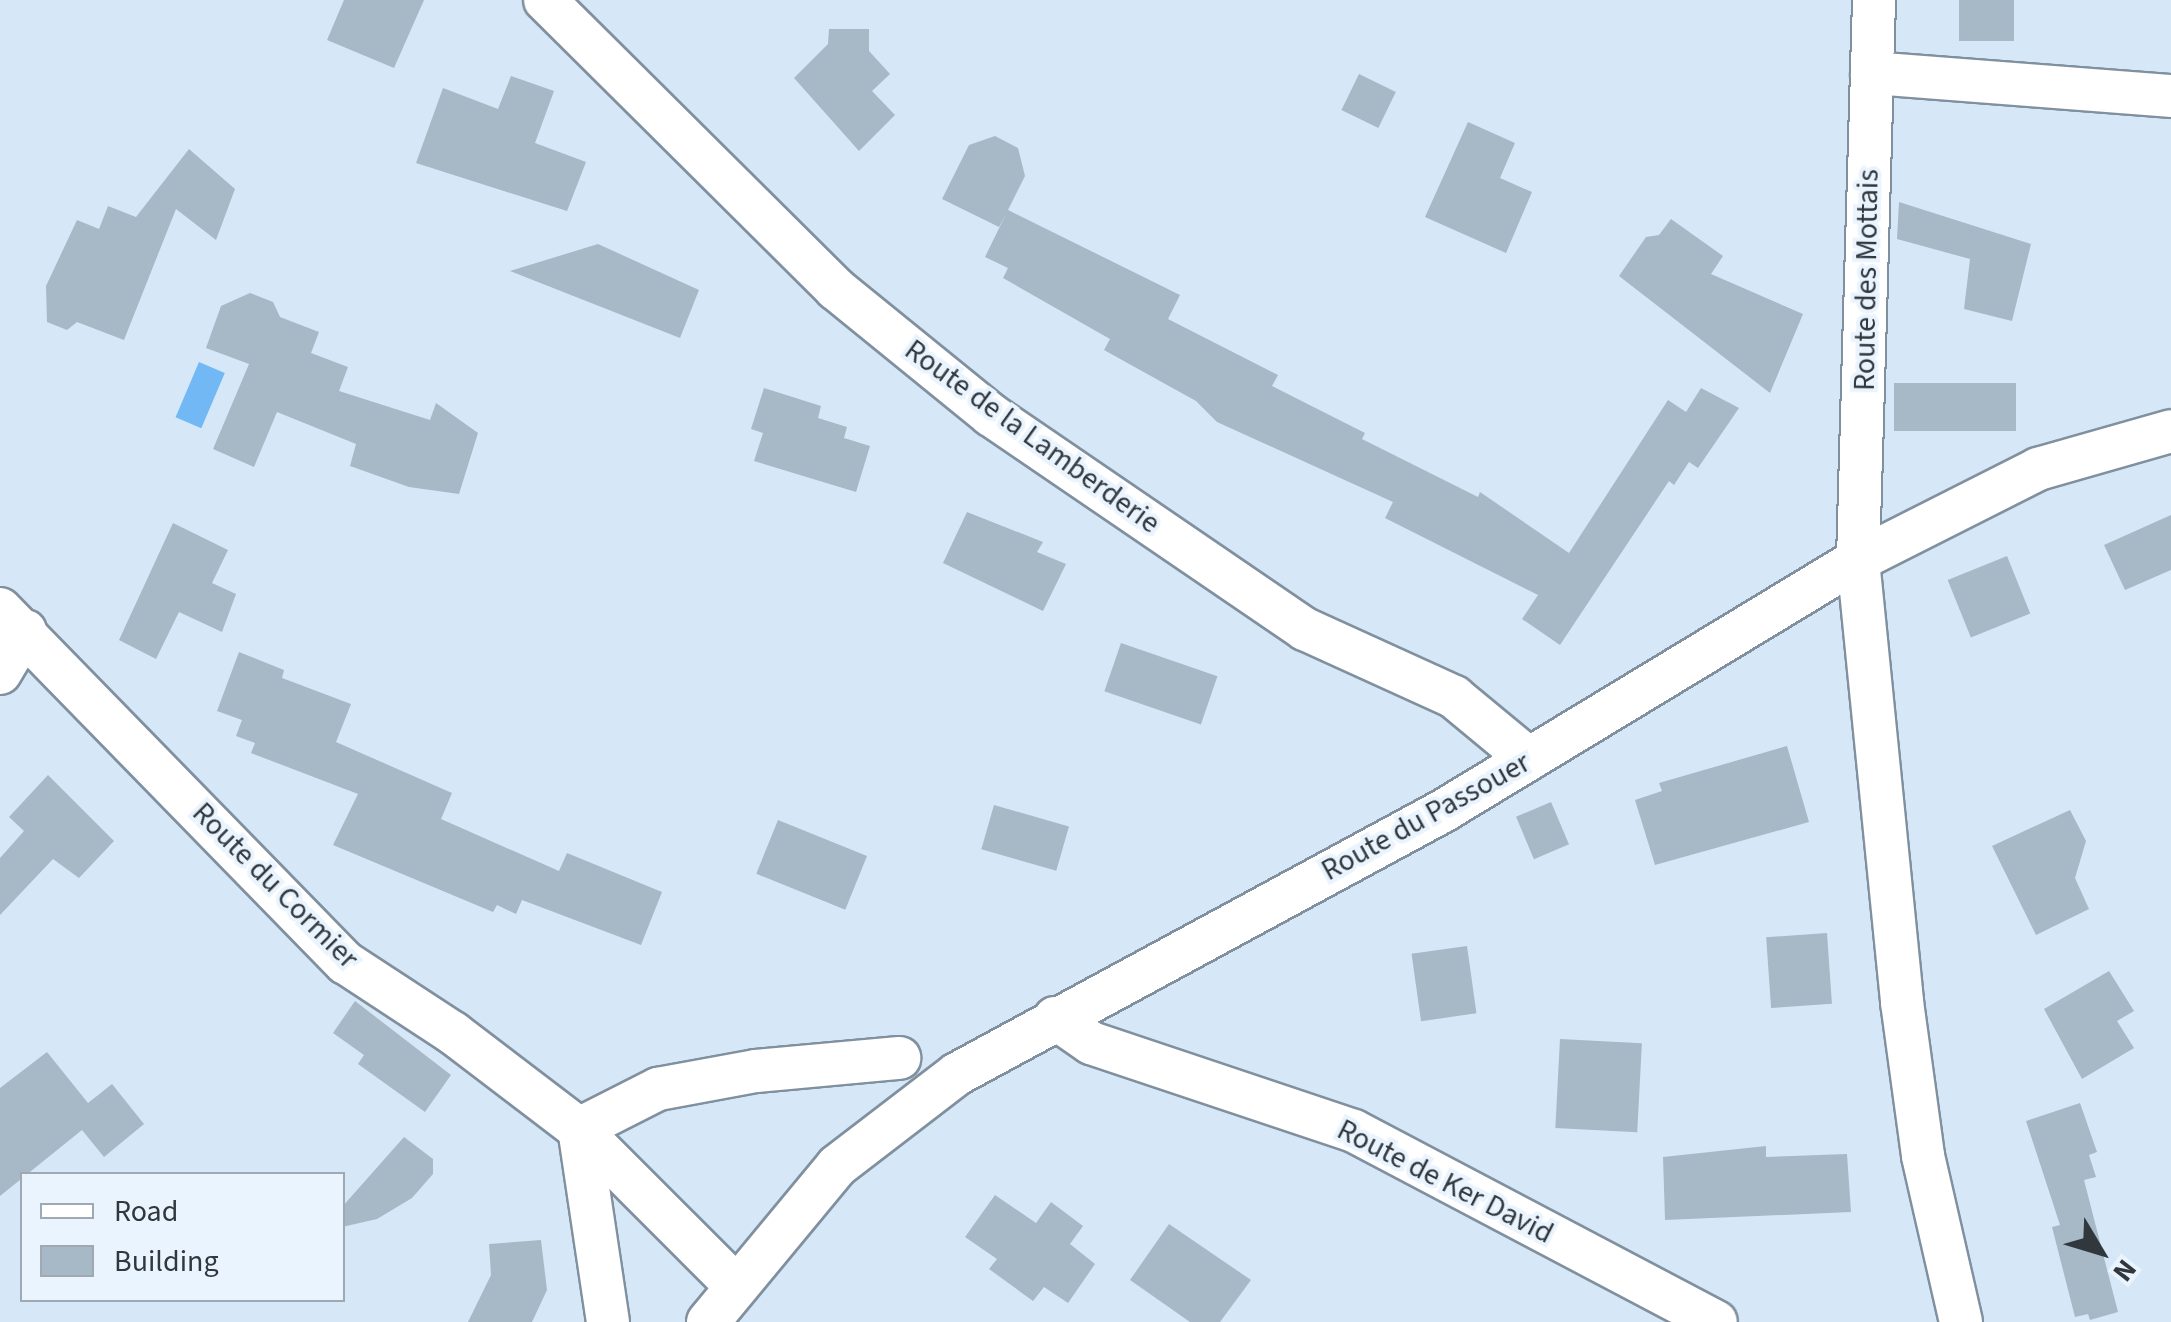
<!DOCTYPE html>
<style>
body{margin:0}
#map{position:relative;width:2171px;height:1322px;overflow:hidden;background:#d6e8f8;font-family:"Source Sans 3",sans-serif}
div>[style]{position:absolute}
.water>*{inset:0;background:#71b8f4;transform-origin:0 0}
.building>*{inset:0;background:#a7b8c7;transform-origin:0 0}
.roads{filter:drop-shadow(2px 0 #80909f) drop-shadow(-2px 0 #80909f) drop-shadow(0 2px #80909f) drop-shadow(0 -2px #80909f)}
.minor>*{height:42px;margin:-21px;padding:0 21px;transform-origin:21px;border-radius:21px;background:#fff}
span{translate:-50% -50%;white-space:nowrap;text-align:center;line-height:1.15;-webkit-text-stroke:8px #eaf4fe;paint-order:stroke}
.street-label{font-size:30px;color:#30373d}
.legend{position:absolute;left:20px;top:1172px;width:325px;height:130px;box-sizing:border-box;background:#eaf4fe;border:2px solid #a0a8b1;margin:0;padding:12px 18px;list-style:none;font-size:30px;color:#30373d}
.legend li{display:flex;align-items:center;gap:20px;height:50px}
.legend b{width:50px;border:2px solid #a0a8b1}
.north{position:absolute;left:2051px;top:1202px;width:100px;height:100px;-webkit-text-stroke:8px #eaf4fe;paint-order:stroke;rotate:128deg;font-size:28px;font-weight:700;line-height:40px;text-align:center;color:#30373d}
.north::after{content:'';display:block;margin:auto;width:35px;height:45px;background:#30373d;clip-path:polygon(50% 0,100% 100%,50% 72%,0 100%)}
</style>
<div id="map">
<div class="water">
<div style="left:199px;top:362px;width:28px;height:60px;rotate:23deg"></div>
</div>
<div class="building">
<div style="clip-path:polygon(344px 0,424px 0,394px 68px,327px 40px)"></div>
<div style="left:1959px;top:0;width:55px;height:41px"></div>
<div style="clip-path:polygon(829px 29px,869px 29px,869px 51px,890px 74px,872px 91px,895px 115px,859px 151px,794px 78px,828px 44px)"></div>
<div style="left:1359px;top:74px;width:41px;height:40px;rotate:26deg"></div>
<div style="clip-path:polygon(511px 76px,554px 91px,535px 143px,586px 162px,567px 211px,416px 163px,443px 88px,498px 109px)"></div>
<div style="clip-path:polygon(1468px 122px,1515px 143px,1500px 178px,1532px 192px,1506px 253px,1425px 217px)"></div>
<div style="clip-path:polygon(995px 136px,1018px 148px,1025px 176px,1008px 210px,1180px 295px,1168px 319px,1278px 375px,1272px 386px,1365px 433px,1362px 439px,1478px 497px,1480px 492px,1569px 553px,1668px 400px,1686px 412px,1701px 388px,1739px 408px,1698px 468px,1689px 462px,1674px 485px,1669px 481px,1560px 645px,1522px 619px,1538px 595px,1385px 518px,1393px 502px,1217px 422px,1196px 401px,1104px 350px,1110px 339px,1003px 278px,1008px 268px,985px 257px,1006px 214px,999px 227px,942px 199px,969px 145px)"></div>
<div style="clip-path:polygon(189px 149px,235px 189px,216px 240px,176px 209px,124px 340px,77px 322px,67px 330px,47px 322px,46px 286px,77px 220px,99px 229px,108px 206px,136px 217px)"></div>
<div style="clip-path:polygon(1899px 202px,2031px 244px,2012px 321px,1964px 309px,1970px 259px,1897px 239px)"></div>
<div style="clip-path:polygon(1671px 219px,1723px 256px,1711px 274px,1803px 314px,1770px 393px,1619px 276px,1646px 237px,1659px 235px)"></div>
<div style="clip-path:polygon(598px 244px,699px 290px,680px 338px,510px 271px)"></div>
<div style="clip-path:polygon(250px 293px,273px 302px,280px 317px,319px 332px,311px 353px,348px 367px,339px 391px,430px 420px,436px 403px,478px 433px,459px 494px,409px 487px,350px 466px,356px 444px,277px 412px,254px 467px,213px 449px,249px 364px,206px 348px,221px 306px)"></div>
<div style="left:2016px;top:383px;width:48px;height:122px;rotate:90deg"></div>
<div style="clip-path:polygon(764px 388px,821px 406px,818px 418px,847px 427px,844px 438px,870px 446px,856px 492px,754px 461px,763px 433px,751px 429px)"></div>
<div style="clip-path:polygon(967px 512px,1043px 542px,1037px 552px,1066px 564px,1043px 611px,943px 563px)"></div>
<div style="clip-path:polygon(2171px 515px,2171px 570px,2125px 590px,2104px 545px)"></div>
<div style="clip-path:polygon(173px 523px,228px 550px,212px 583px,236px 594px,222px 632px,179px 612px,156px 659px,119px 640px)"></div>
<div style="left:2007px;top:556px;width:62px;height:64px;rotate:68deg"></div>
<div style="left:1121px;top:643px;width:102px;height:51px;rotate:19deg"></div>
<div style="clip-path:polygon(239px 652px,284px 670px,282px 678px,351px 704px,336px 742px,452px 793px,441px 819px,559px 871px,567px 853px,662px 892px,641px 945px,522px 900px,516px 914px,497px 905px,493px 912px,333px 845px,358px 794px,251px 753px,255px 743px,236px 736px,242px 720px,217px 711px)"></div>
<div style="clip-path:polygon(1787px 746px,1809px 822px,1655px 865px,1635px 800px,1662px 791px,1659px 783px)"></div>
<div style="clip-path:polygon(48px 775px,114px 841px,79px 878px,53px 859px,0 915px,0 858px,24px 831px,9px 817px)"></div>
<div style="left:1551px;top:802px;width:46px;height:38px;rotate:67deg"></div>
<div style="left:994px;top:805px;width:78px;height:46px;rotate:16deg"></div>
<div style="clip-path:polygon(2070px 810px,2086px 841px,2075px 878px,2089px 909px,2036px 935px,1992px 846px)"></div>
<div style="left:778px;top:820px;width:96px;height:58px;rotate:22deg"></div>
<div style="left:1827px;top:933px;width:71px;height:61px;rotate:86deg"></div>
<div style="left:1467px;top:946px;width:68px;height:56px;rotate:82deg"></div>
<div style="clip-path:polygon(2109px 971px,2134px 1011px,2117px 1021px,2134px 1048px,2082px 1079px,2044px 1009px)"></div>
<div style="clip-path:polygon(355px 1001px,451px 1075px,425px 1112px,358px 1064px,364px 1055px,333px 1033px)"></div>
<div style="left:1560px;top:1039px;width:82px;height:89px;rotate:3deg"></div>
<div style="clip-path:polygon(47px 1052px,88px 1103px,112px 1084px,144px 1124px,104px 1157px,82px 1130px,0 1196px,0 1088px)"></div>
<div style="clip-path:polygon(2080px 1103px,2097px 1152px,2089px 1155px,2096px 1177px,2084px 1180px,2118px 1312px,2090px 1320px,2088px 1314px,2075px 1317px,2052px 1227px,2060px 1225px,2026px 1121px)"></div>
<div style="clip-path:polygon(404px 1137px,433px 1159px,433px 1174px,412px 1198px,377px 1219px,342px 1227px,342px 1207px)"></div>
<div style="clip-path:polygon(1766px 1146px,1766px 1157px,1847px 1154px,1851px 1212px,1665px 1220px,1663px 1157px)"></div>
<div style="clip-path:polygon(995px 1195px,1036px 1223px,1051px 1202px,1083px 1226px,1070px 1244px,1095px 1264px,1068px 1303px,1044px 1287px,1033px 1301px,989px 1269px,997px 1259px,965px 1237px)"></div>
<div style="clip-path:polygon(1169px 1224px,1251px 1280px,1220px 1322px,1190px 1322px,1130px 1280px)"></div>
<div style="clip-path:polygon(541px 1240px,547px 1290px,532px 1322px,468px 1322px,491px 1275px,489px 1244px)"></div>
</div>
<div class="roads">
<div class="minor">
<div style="left:545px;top:0;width:410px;rotate:44.8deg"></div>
<div style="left:836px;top:289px;width:200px;rotate:39.1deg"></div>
<div style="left:991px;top:415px;width:380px;rotate:34.3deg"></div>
<div style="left:1305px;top:629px;width:164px;rotate:24.5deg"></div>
<div style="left:1454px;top:697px;width:97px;rotate:39.6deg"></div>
<div style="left:1874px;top:0;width:560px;rotate:91.64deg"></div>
<div style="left:1858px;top:560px;width:444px;rotate:84.3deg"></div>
<div style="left:1902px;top:1002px;width:155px;rotate:82.2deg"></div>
<div style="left:1923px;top:1156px;width:170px;rotate:77.1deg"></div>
<div style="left:1872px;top:73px;width:300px;rotate:4.4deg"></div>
<div style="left:0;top:609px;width:495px;rotate:45.7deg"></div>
<div style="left:346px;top:963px;width:128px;rotate:33.2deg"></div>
<div style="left:453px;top:1033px;width:158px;rotate:37.3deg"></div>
<div style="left:579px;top:1129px;width:219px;rotate:45deg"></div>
<div style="left:0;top:673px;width:49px;rotate:-59.2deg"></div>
<div style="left:1055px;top:1018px;width:44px;rotate:34.8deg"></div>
<div style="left:1091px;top:1043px;width:277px;rotate:18.5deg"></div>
<div style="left:1354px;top:1131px;width:409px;rotate:27.8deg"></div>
<div style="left:608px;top:1322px;width:195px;rotate:-98.5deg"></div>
<div style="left:579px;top:1129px;width:89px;rotate:-26.9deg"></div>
<div style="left:658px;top:1089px;width:100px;rotate:-10.4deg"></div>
<div style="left:756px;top:1071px;width:144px;rotate:-5.2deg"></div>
<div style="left:708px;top:1322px;width:202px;rotate:-50.4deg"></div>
<div style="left:837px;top:1166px;width:151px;rotate:-37.5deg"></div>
<div style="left:957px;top:1074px;width:553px;rotate:-28.42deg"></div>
<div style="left:1443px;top:811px;width:485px;rotate:-31.2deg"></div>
<div style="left:1858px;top:560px;width:202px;rotate:-26.8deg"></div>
<div style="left:2038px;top:469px;width:138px;rotate:-15.9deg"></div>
</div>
</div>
<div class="street-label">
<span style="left:1867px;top:280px;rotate:-89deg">Route des Mottais</span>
<span style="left:1032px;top:437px;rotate:36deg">Route de la Lamberderie</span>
<span style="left:1426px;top:817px;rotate:-29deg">Route du Passouer</span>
<span style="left:275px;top:886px;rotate:45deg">Route du Cormier</span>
<span style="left:1445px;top:1182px;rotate:27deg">Route de Ker David</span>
</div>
<ul class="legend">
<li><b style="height:12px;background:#fff"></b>Road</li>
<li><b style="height:28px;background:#a7b8c7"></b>Building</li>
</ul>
<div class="north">N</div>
</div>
